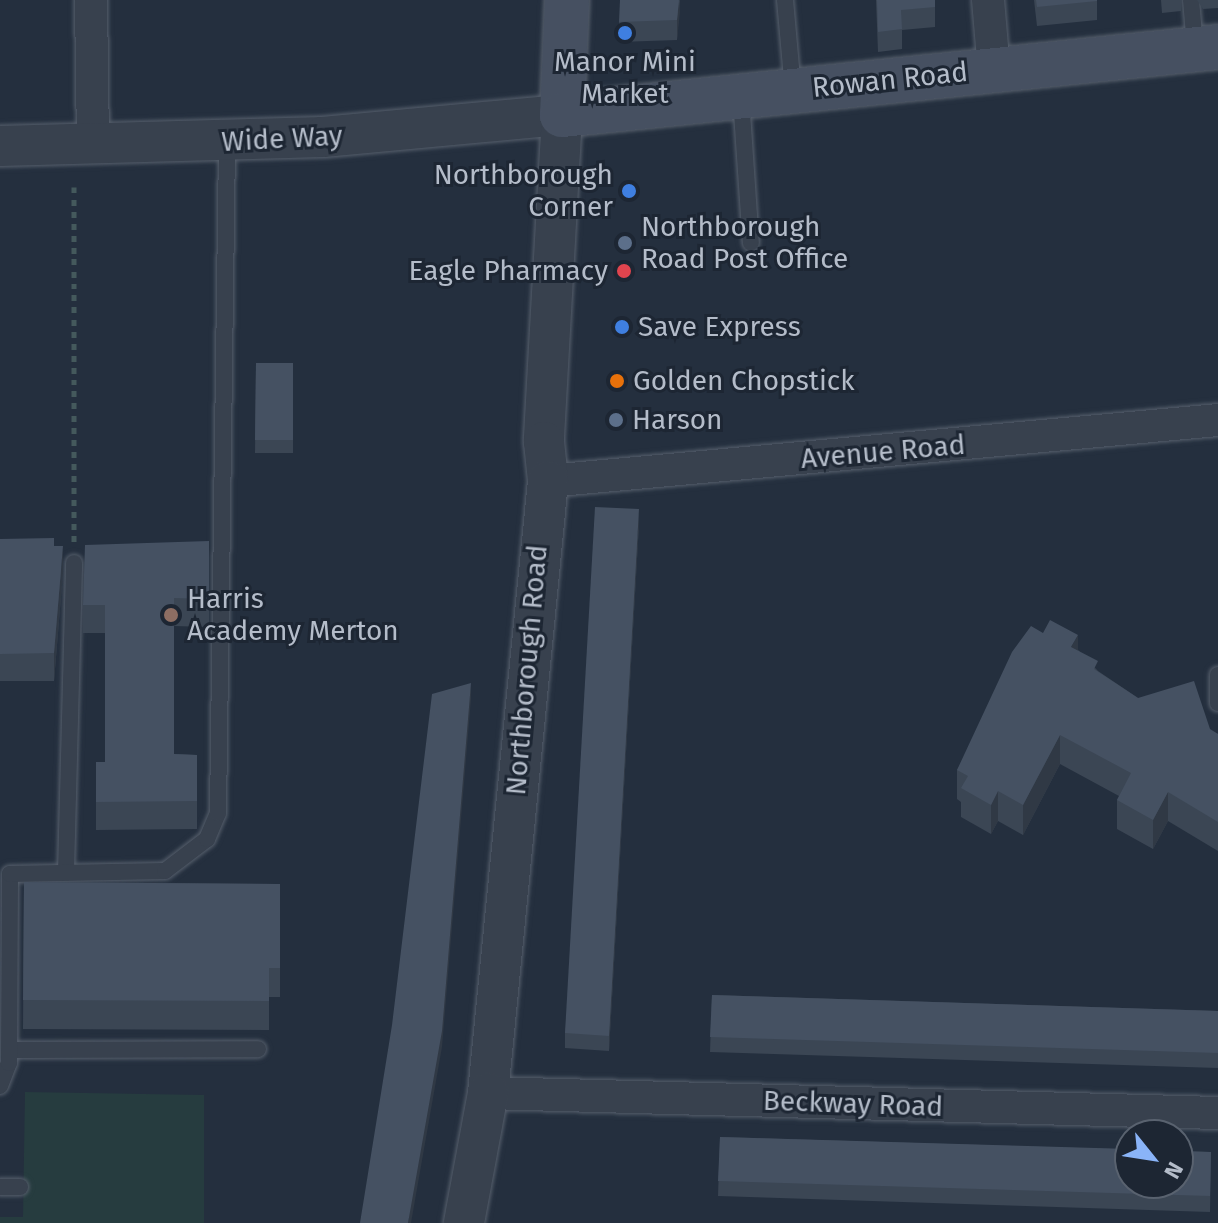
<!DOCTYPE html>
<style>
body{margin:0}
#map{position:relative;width:1218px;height:1223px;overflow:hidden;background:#242f3e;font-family:"Fira Sans",sans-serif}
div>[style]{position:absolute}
.green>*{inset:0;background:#263c3f}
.path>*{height:5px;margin-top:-2.5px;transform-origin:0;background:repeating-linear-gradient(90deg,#44595c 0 6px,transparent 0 12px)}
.roads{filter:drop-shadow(0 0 2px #565f6c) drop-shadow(0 0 2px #565f6c)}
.service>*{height:16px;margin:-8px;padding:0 8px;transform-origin:8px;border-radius:8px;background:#38414e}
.minor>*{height:32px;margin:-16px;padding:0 16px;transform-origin:16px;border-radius:16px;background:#38414e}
.tertiary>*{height:40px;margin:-20px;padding:0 20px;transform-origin:20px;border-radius:20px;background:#38414e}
.secondary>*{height:44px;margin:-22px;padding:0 22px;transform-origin:22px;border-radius:22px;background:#465061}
.wall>*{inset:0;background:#3b4654}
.shaded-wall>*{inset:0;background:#303945}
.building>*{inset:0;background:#455162}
.dots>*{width:22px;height:22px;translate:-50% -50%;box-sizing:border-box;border:4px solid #1d2633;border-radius:50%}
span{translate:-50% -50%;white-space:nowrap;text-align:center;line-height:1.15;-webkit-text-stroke:6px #1d2633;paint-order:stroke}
.poi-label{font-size:28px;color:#b4bcc9}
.right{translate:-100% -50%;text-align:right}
.left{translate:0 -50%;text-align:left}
.street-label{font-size:28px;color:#b4bcc9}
.north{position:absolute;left:1114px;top:1119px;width:80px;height:80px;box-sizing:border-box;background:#1d2633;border:2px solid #59626f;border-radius:50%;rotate:120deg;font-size:22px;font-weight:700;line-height:32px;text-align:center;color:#b4bcc9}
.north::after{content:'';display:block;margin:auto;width:28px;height:36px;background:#8ab4f8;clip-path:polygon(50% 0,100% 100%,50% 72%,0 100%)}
</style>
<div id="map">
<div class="green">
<div style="clip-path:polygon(25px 1092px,204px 1095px,204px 1223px,0 1223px,0 1217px,23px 1217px)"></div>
</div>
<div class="path">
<div style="left:74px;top:187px;width:355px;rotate:90deg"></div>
</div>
<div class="roads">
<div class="service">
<div style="left:785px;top:0;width:89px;rotate:84.9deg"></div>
<div style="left:1191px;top:0;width:46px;rotate:85deg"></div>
<div style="left:741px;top:98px;width:145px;rotate:86.1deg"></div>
<div style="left:1218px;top:675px;width:28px;rotate:90deg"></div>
<div style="left:66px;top:872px;width:309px;rotate:-88.5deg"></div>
<div style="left:10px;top:1050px;width:248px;rotate:-0.2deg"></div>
<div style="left:0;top:1086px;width:25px;rotate:-69deg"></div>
<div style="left:9px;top:1063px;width:189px;rotate:-89.7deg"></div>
<div style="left:10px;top:874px;width:155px;rotate:-1.1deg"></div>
<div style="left:165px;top:871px;width:53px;rotate:-37.3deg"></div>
<div style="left:207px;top:839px;width:28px;rotate:-67deg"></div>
<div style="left:218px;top:813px;width:671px;rotate:-89.23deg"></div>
<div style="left:0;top:1187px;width:20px"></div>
</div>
<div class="minor">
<div style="left:91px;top:0;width:145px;rotate:89.2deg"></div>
<div style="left:988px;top:0;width:70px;rotate:85.1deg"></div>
<div style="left:548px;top:481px;width:673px;rotate:-5.2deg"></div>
<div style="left:488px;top:1093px;width:730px;rotate:1.57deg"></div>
</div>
<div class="tertiary">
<div style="left:0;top:146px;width:323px;rotate:-1.6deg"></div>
<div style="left:323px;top:137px;width:240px;rotate:-5.3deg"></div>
<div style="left:562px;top:115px;width:327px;rotate:93.2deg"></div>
<div style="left:544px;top:442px;width:39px;rotate:84deg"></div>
<div style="left:548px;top:481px;width:615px;rotate:95.6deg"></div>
<div style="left:488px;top:1093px;width:132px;rotate:100.5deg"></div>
</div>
<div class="secondary">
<div style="left:567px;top:0;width:115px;rotate:92.5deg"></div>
<div style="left:562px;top:115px;width:660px;rotate:-5.92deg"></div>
</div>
</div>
<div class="wall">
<div style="clip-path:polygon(680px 0,677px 40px,619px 42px,619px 22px)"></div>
<div style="clip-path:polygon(876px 0,935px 0,935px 27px,902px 30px,902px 49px,878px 52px)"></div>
<div style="clip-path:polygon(1034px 0,1097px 0,1097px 20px,1037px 26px)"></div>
<div style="clip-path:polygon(1161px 0,1181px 0,1181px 11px,1162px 13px)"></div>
<div style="clip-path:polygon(1197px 0,1218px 0,1218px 8px,1203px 9px)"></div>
<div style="clip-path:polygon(256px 363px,293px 363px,293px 453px,255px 453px)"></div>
<div style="clip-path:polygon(639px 524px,609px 1051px,565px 1048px,565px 1033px)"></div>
<div style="clip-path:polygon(0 539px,54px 546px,63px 573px,54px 681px,0 681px)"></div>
<div style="clip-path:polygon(209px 541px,209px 627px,174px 626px,174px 754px,197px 755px,197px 829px,96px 830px,96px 762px,105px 762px,105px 633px,83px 633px,83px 605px)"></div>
<div style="clip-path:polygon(1043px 633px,1078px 650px,1098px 671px,1138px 698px,1218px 734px,1218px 851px,1168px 821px,1153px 849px,1117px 829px,1117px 800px,1119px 796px,1060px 764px,1023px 835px,998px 821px,991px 834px,961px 817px,961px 802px,957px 799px,957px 770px)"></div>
<div style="clip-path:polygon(24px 882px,280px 884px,280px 997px,269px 997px,269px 1030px,23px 1029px)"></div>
<div style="clip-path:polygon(712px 995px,1218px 1011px,1218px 1068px,710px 1052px)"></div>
<div style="clip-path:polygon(720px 1137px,1211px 1152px,1210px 1212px,718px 1196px)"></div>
</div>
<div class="shaded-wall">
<div style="clip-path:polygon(679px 0,680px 12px,677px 40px,677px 20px)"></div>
<div style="clip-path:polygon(639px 509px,639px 524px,609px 1051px,609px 1036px)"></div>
<div style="clip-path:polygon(63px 546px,63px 573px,54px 681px,54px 653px)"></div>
<div style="clip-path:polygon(1078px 635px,1078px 664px,1071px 647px)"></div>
<div style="clip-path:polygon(471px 683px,471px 699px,442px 1047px,411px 1223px,408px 1223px)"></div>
<div style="clip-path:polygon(1060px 735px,1060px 764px,1023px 835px,1023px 805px)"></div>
<div style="clip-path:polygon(998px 791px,998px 821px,991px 834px,991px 805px)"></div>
<div style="clip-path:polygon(1168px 792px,1168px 821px,1153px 849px,1153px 820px)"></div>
</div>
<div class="building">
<div style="clip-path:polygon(620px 0,679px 0,677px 20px,619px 22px)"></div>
<div style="clip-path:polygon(877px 0,935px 0,935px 7px,901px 10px,902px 29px,878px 32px)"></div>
<div style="clip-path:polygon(1036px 0,1097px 0,1097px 1px,1037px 7px)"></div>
<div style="clip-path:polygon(256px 363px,293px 363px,293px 440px,255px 440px)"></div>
<div style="clip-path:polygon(595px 507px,639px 509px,609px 1036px,565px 1033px)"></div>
<div style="clip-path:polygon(54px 538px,54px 546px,63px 546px,54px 653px,0 654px,0 539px)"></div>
<div style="clip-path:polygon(209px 541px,209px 599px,174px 598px,174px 754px,197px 755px,197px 801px,96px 802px,96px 762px,105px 762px,105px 605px,83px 605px,85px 545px)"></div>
<div style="clip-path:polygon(1050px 620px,1078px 635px,1071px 647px,1098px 661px,1094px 669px,1138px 698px,1194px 681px,1210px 729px,1218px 734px,1218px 822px,1168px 792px,1153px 820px,1117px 800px,1131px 773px,1060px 735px,1023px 805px,998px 791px,991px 805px,961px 788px,968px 776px,957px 770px,1012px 652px,1031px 626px,1043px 633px)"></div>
<div style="clip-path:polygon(471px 683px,442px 1031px,408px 1223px,360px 1223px,392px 1025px,432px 694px)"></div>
<div style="clip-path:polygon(24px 882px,280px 884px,280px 968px,269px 968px,269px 1001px,23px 1000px)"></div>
<div style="clip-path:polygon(712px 995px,1218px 1011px,1218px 1053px,710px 1037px)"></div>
<div style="clip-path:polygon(720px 1137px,1130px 1149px,1130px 1183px,1178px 1183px,1178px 1151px,1211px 1152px,1210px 1196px,718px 1181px)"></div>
</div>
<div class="dots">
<div style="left:625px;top:33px;background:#3f7fe0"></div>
<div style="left:629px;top:191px;background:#3f7fe0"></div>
<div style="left:625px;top:243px;background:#5c6f8a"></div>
<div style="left:624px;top:271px;background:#e0444e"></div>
<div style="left:622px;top:327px;background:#3f7fe0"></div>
<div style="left:617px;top:381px;background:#e8710a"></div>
<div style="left:616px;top:420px;background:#5c6f8a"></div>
<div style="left:171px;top:615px;background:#8d6e63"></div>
</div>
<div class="poi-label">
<span style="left:625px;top:78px">Manor Mini<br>Market</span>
<span class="right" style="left:613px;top:191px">Northborough<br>Corner</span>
<span class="left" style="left:641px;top:243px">Northborough<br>Road Post Office</span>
<span class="right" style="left:608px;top:271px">Eagle Pharmacy</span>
<span class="left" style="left:638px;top:327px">Save Express</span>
<span class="left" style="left:633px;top:381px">Golden Chopstick</span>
<span class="left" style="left:632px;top:420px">Harson</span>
<span class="left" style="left:187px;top:615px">Harris<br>Academy Merton</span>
</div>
<div class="street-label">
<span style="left:890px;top:80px;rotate:-6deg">Rowan Road</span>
<span style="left:282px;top:139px;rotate:-3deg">Wide Way</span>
<span style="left:883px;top:452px;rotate:-5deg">Avenue Road</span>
<span style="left:527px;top:670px;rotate:-85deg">Northborough Road</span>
<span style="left:853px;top:1104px;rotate:2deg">Beckway Road</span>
</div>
<div class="north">N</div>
</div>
